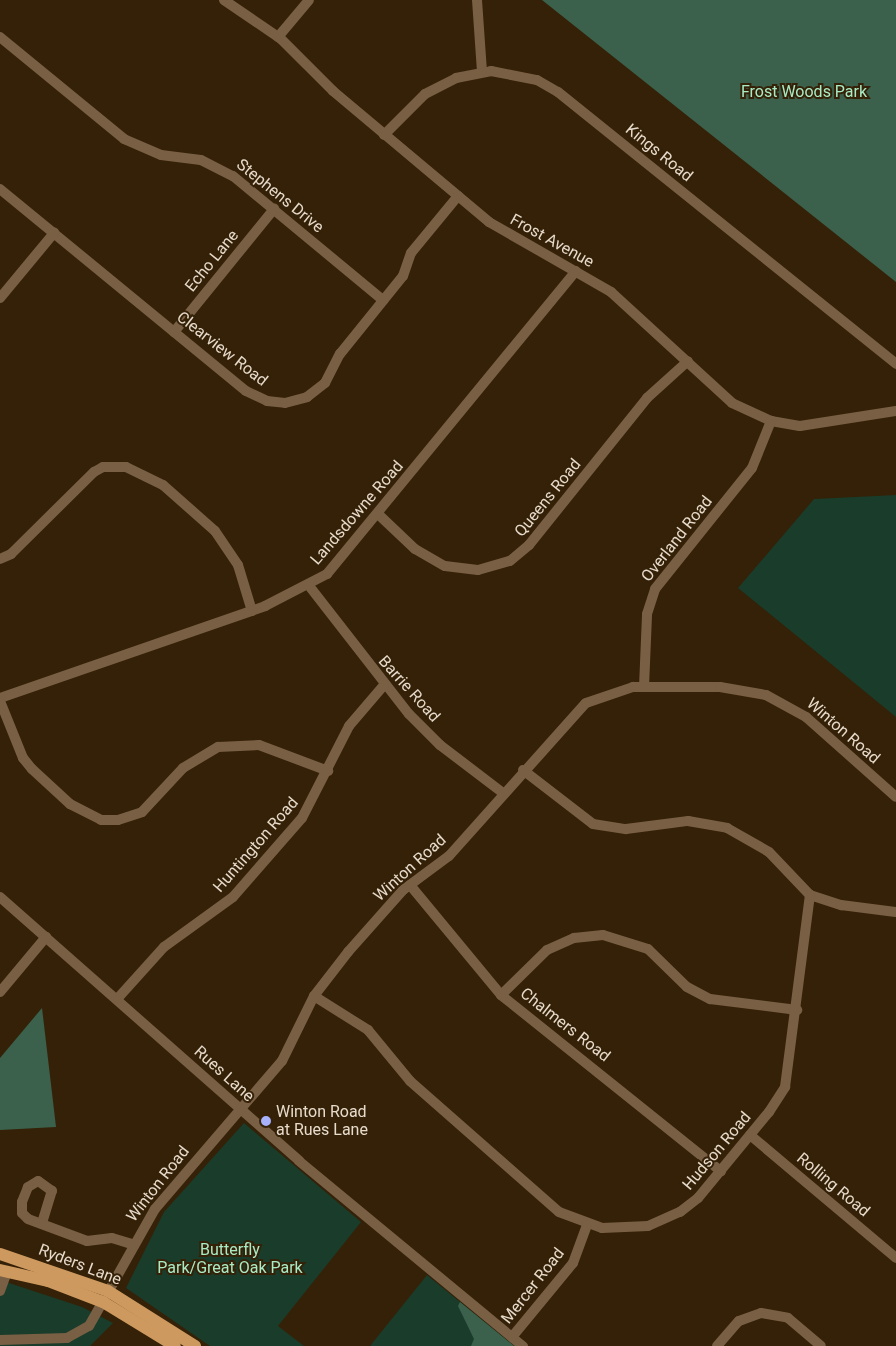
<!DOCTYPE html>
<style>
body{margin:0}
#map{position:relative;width:896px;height:1346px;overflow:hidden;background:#342107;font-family:Roboto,sans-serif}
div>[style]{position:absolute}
.green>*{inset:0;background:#1a3c2a}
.forest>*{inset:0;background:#3b614c}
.minor>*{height:10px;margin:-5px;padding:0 5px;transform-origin:5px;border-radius:5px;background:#795f44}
.major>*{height:12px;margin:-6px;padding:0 6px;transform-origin:6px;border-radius:6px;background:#ce995e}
.dots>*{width:14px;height:14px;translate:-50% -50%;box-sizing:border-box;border:2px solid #342107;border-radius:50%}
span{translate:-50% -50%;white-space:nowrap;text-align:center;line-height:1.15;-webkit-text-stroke:4px #342107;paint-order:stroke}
.park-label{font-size:16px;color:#a8ebc5}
.street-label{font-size:16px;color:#e7dbcc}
.poi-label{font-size:16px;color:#e7dbcc}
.left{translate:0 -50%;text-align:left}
</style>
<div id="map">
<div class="green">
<div style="clip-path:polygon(896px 495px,896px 717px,738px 588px,814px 499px)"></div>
<div style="clip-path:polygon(244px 1123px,361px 1222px,278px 1326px,304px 1346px,210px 1346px,126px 1288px,164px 1212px)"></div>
<div style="clip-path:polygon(427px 1275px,514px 1346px,370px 1346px)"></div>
<div style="clip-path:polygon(0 1280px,82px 1307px,113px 1323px,90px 1346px,0 1346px)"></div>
</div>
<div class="forest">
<div style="clip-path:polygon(542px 0,896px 0,896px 282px)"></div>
<div style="clip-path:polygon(42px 1008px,56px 1127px,0 1130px,0 1058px)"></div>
<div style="clip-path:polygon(460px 1302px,514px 1346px,471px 1346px,474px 1339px,458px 1306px)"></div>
</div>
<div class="minor">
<div style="left:224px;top:0;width:69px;rotate:34.4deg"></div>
<div style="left:281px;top:39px;width:74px;rotate:45deg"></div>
<div style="left:333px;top:91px;width:204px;rotate:40deg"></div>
<div style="left:489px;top:222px;width:141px;rotate:29.8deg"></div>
<div style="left:611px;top:292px;width:164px;rotate:42.5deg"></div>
<div style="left:732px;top:403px;width:43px;rotate:24.8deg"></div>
<div style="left:771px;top:421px;width:29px;rotate:10deg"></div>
<div style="left:800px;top:426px;width:97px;rotate:-8.9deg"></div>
<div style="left:477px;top:0;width:72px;rotate:86deg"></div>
<div style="left:0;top:37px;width:161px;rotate:39.4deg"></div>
<div style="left:124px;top:139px;width:40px;rotate:23.4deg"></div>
<div style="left:161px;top:155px;width:40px;rotate:7.1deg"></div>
<div style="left:201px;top:160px;width:36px;rotate:27deg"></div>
<div style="left:233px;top:176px;width:195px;rotate:39.6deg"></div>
<div style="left:278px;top:37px;width:48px;rotate:-50deg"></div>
<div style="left:384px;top:135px;width:58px;rotate:-45deg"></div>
<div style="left:425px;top:94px;width:35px;rotate:-27deg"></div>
<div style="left:456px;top:78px;width:36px;rotate:-11deg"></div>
<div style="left:491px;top:71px;width:47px;rotate:11.1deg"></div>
<div style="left:537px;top:80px;width:24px;rotate:30deg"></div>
<div style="left:558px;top:92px;width:434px;rotate:38.8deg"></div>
<div style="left:0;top:189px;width:318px;rotate:39.4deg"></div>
<div style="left:246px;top:391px;width:23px;rotate:25deg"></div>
<div style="left:267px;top:401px;width:18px;rotate:6deg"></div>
<div style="left:285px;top:403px;width:23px;rotate:-15deg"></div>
<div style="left:307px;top:397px;width:23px;rotate:-38deg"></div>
<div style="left:325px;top:383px;width:33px;rotate:-63deg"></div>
<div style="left:340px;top:354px;width:100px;rotate:-51.1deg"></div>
<div style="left:403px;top:276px;width:24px;rotate:-71deg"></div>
<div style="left:411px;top:253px;width:74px;rotate:-50.5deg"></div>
<div style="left:0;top:298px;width:85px;rotate:-50.3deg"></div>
<div style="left:174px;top:332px;width:159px;rotate:-50.9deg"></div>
<div style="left:378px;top:514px;width:51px;rotate:43.4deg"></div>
<div style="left:415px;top:549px;width:34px;rotate:30deg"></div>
<div style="left:445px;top:566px;width:33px;rotate:7deg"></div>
<div style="left:478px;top:570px;width:33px;rotate:-16deg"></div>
<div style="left:510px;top:561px;width:25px;rotate:-40deg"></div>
<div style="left:529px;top:545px;width:189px;rotate:-51.2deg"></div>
<div style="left:647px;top:398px;width:55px;rotate:-42.1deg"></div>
<div style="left:0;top:559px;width:12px;rotate:-24deg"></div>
<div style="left:11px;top:554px;width:117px;rotate:-44.7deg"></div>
<div style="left:94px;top:472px;width:10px;rotate:-29deg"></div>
<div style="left:103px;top:467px;width:23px"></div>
<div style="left:126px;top:467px;width:41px;rotate:25.9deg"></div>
<div style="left:163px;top:485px;width:69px;rotate:41.5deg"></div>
<div style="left:215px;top:531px;width:41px;rotate:55.9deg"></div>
<div style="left:238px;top:565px;width:48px;rotate:73.1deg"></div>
<div style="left:310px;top:587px;width:161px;rotate:52.1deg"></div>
<div style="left:409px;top:714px;width:44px;rotate:45deg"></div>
<div style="left:440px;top:745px;width:79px;rotate:37.3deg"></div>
<div style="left:644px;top:687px;width:73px;rotate:-87.6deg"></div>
<div style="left:647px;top:614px;width:26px;rotate:-72deg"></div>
<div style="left:655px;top:589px;width:155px;rotate:-51.3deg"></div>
<div style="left:752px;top:468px;width:51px;rotate:-68deg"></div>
<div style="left:0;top:698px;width:281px;rotate:-19.1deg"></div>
<div style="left:265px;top:606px;width:70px;rotate:-27.3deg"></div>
<div style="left:327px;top:574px;width:392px;rotate:-50.6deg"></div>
<div style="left:0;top:701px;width:61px;rotate:68deg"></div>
<div style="left:23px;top:758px;width:14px;rotate:51deg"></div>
<div style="left:32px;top:769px;width:52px;rotate:42.6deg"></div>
<div style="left:70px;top:804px;width:35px;rotate:27deg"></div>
<div style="left:101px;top:820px;width:17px"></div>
<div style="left:118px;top:820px;width:25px;rotate:-18deg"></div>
<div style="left:142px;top:812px;width:60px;rotate:-47deg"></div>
<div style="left:183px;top:768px;width:41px;rotate:-31deg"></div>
<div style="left:218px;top:747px;width:41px;rotate:-2.8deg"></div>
<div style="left:259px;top:745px;width:74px;rotate:20.6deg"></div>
<div style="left:523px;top:770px;width:88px;rotate:37.6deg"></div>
<div style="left:593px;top:824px;width:33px;rotate:9deg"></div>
<div style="left:626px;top:829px;width:63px;rotate:-7.4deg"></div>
<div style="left:688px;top:821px;width:40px;rotate:10deg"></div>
<div style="left:727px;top:828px;width:48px;rotate:29.7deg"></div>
<div style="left:769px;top:852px;width:59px;rotate:46.4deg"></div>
<div style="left:810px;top:895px;width:33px;rotate:18deg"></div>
<div style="left:841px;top:905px;width:55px;rotate:7.3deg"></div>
<div style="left:410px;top:885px;width:143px;rotate:50.4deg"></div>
<div style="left:501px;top:995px;width:282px;rotate:38.7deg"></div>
<div style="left:0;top:897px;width:399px;rotate:41.4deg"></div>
<div style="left:299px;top:1161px;width:291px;rotate:39.6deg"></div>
<div style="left:0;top:992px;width:72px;rotate:-50.1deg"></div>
<div style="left:501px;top:995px;width:64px;rotate:-44.4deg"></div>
<div style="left:547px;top:950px;width:30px;rotate:-24deg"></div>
<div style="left:574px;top:938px;width:29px;rotate:-6deg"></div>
<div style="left:603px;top:935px;width:47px;rotate:17.3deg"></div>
<div style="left:648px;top:949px;width:54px;rotate:44.3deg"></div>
<div style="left:687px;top:987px;width:26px;rotate:28deg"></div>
<div style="left:710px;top:999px;width:88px;rotate:7.2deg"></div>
<div style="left:314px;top:996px;width:64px;rotate:32.2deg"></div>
<div style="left:368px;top:1030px;width:66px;rotate:50.5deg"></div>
<div style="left:410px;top:1081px;width:198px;rotate:41.3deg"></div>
<div style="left:559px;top:1212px;width:46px;rotate:20.4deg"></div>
<div style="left:602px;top:1228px;width:46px;rotate:-2.5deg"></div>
<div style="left:648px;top:1226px;width:35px;rotate:-24deg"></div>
<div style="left:680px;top:1212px;width:23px;rotate:-38deg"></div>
<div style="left:698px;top:1198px;width:112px;rotate:-50.5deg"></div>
<div style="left:769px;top:1112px;width:30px;rotate:-57deg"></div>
<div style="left:785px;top:1087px;width:194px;rotate:-82.6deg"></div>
<div style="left:118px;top:998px;width:69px;rotate:-48deg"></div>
<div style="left:164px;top:947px;width:85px;rotate:-35.9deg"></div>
<div style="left:233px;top:897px;width:105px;rotate:-48.9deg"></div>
<div style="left:302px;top:818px;width:103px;rotate:-62.9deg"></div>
<div style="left:349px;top:726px;width:54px;rotate:-49.5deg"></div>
<div style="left:750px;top:1135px;width:191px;rotate:40.1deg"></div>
<div style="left:42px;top:1223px;width:34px;rotate:-73deg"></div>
<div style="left:52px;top:1191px;width:17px;rotate:-144deg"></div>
<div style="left:38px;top:1181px;width:12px;rotate:149deg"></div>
<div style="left:28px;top:1187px;width:16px;rotate:112deg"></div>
<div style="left:22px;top:1202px;width:11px;rotate:90deg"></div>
<div style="left:22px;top:1213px;width:8px;rotate:45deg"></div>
<div style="left:28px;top:1219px;width:63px;rotate:20.4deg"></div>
<div style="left:87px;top:1241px;width:25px;rotate:-7deg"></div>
<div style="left:112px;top:1238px;width:21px;rotate:17deg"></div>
<div style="left:0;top:1291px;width:20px;rotate:-70deg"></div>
<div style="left:512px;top:1337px;width:96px;rotate:-50.5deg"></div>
<div style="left:573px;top:1263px;width:40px;rotate:-69.8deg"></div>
<div style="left:0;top:1340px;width:67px;rotate:-1.7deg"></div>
<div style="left:67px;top:1338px;width:25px;rotate:-29deg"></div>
<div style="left:89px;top:1326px;width:134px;rotate:-60.6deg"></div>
<div style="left:155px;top:1209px;width:195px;rotate:-49.4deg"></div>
<div style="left:282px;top:1061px;width:72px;rotate:-63.8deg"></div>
<div style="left:314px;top:996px;width:56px;rotate:-52.3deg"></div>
<div style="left:348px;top:952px;width:83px;rotate:-48.4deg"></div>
<div style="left:403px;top:890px;width:57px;rotate:-36.5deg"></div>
<div style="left:449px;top:856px;width:205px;rotate:-48.2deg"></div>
<div style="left:586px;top:703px;width:50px;rotate:-18.8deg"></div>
<div style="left:633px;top:687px;width:87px"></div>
<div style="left:720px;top:687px;width:47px;rotate:9.9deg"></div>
<div style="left:766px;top:695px;width:46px;rotate:28.8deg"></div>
<div style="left:806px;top:717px;width:120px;rotate:41.6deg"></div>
<div style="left:717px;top:1346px;width:33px;rotate:-49deg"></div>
<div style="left:739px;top:1321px;width:23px;rotate:-20deg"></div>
<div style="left:761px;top:1313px;width:27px;rotate:10deg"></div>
<div style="left:788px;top:1318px;width:43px;rotate:40.3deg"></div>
</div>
<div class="major">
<div style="left:0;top:1254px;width:114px;rotate:18.9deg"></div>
<div style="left:108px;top:1291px;width:103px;rotate:32.3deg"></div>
<div style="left:0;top:1270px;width:49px;rotate:12.9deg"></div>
<div style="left:48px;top:1281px;width:59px;rotate:20.9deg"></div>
<div style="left:103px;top:1302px;width:84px;rotate:31.4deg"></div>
</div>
<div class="dots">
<div style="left:266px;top:1121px;background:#a7b1fc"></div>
</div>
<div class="park-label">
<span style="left:804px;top:92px">Frost Woods Park</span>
<span style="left:230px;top:1259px">Butterfly<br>Park/Great Oak Park</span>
</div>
<div class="street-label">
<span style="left:659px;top:153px;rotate:39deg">Kings Road</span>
<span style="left:280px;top:196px;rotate:39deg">Stephens Drive</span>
<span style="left:552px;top:241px;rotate:29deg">Frost Avenue</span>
<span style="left:212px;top:261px;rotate:-51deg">Echo Lane</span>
<span style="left:222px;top:349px;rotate:38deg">Clearview Road</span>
<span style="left:548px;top:498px;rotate:-51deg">Queens Road</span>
<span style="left:357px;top:513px;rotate:-49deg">Landsdowne Road</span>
<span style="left:677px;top:539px;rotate:-52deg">Overland Road</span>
<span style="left:409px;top:689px;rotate:48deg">Barrie Road</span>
<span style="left:843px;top:731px;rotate:41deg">Winton Road</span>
<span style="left:256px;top:845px;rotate:-49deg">Huntington Road</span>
<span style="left:410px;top:868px;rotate:-42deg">Winton Road</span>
<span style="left:565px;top:1025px;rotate:38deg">Chalmers Road</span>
<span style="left:224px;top:1074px;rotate:42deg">Rues Lane</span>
<span style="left:717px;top:1151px;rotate:-50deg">Hudson Road</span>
<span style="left:158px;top:1184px;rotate:-52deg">Winton Road</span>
<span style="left:833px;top:1185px;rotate:40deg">Rolling Road</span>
<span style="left:80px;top:1265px;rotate:21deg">Ryders Lane</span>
<span style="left:533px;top:1286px;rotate:-52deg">Mercer Road</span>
</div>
<div class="poi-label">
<span class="left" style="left:276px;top:1121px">Winton Road<br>at Rues Lane</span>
</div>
</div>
